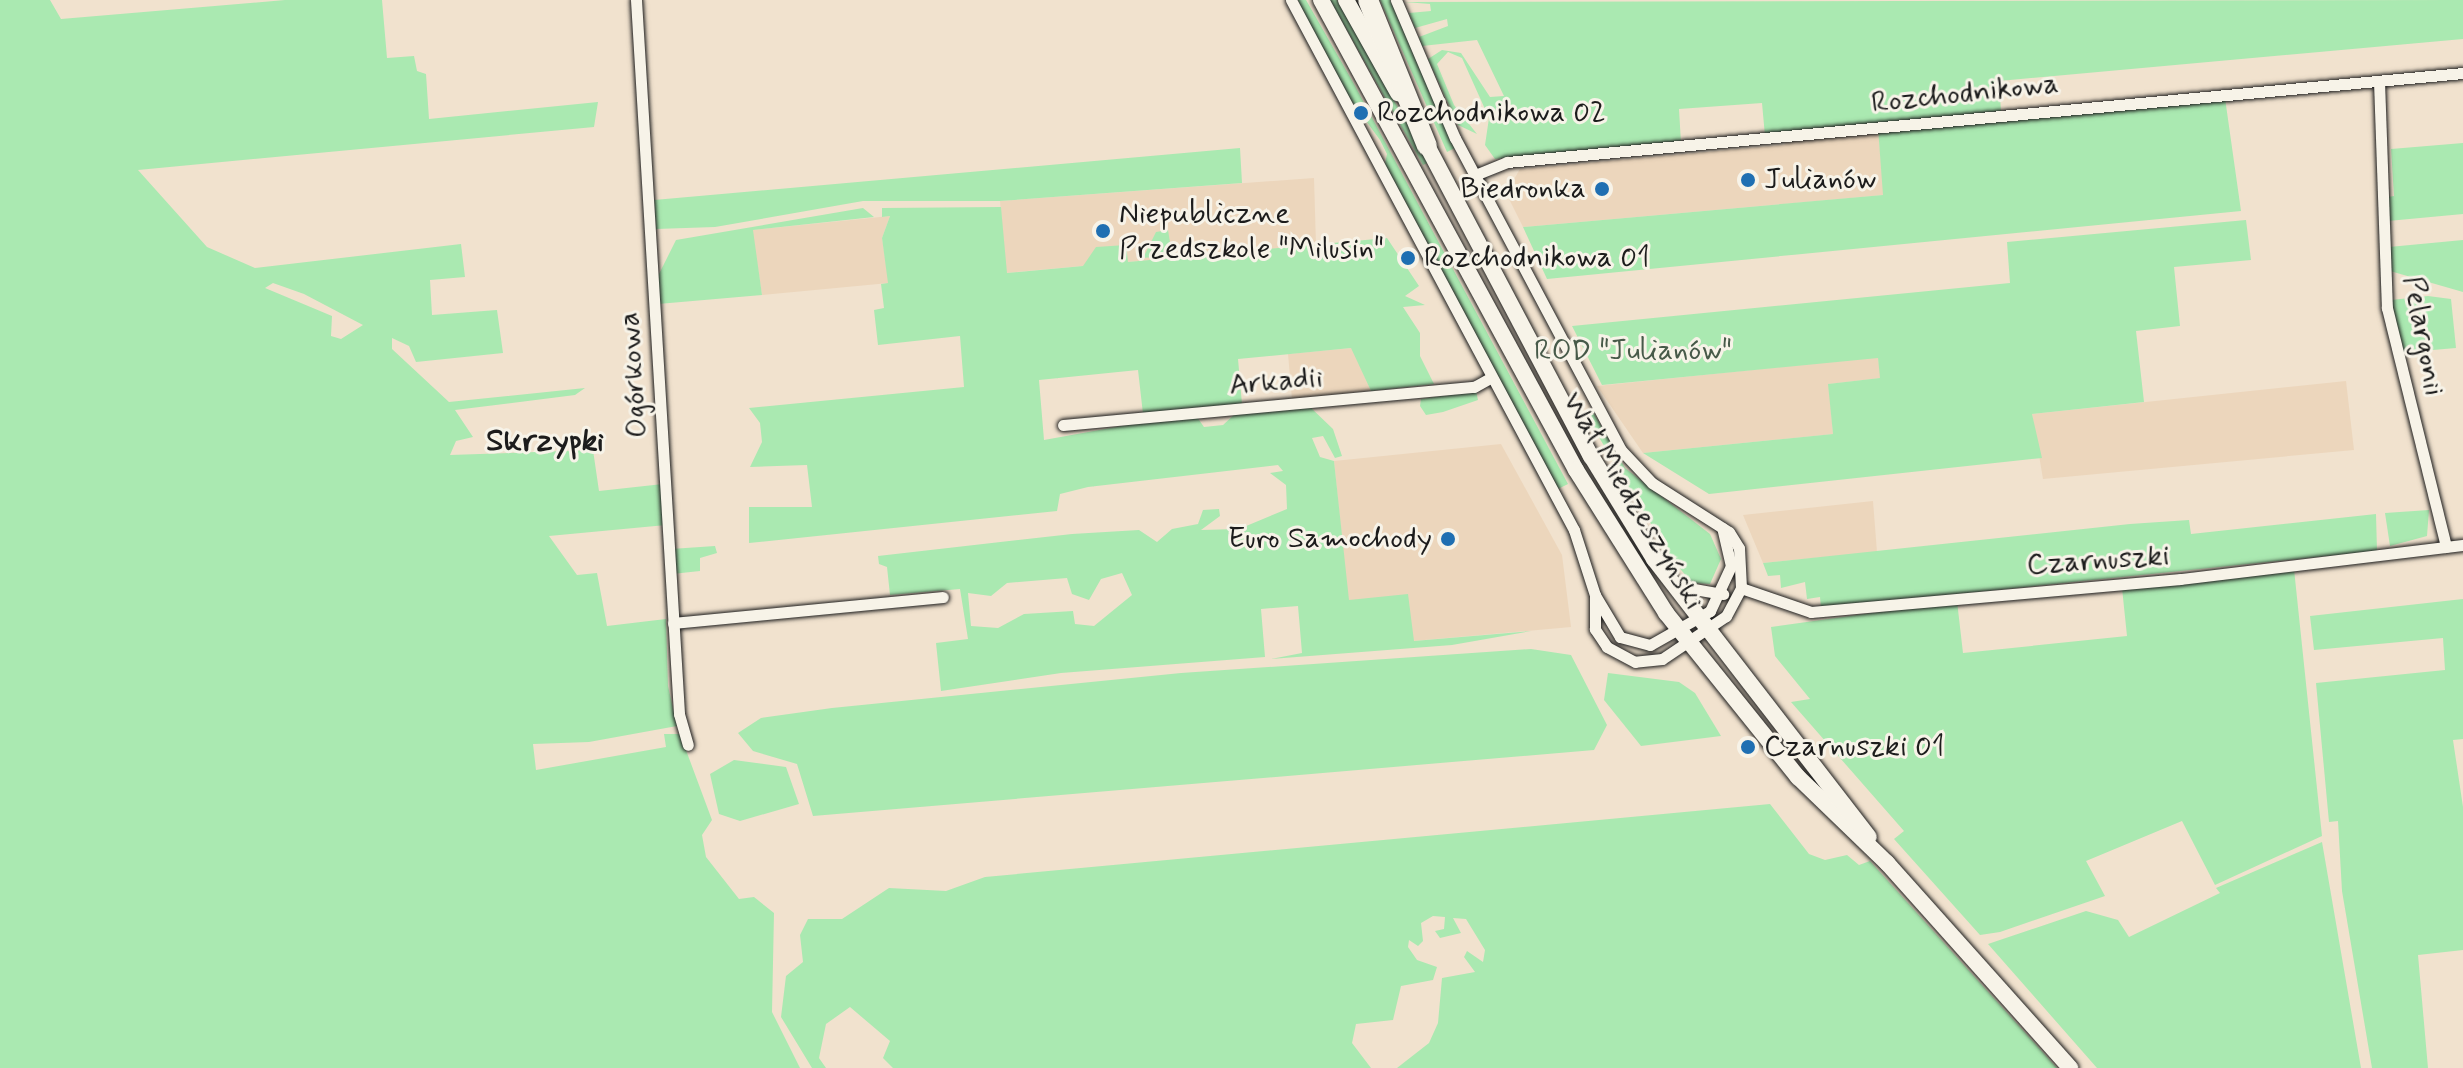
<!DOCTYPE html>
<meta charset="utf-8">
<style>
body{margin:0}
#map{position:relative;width:2463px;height:1068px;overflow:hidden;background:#f1e2ce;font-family:Mynerve,sans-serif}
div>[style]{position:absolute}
.built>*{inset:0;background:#ecd6bc}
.green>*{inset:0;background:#aae9b1}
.roads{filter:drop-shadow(0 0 2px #1c1c1c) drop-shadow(0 0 2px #1c1c1c)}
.street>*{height:11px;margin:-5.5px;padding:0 5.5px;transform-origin:5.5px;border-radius:5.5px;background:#f7f3e8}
.secondary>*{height:16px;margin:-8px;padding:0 8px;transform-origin:8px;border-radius:8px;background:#f7f3e8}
.highway>*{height:20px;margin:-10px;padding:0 10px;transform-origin:10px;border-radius:10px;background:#f7f3e8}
.dots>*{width:22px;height:22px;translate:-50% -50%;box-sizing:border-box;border:4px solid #f7f3e8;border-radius:50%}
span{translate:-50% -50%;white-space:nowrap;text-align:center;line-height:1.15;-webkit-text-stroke:6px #f7f3e8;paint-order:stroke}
.street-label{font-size:30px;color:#1c1c1c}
.poi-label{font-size:30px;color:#1c1c1c}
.left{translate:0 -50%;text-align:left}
.right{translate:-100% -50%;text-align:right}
.park-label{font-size:30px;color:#475a49}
.neighbourhood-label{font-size:32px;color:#1c1c1c;font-weight:700}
</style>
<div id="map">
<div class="built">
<div style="clip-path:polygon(1878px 128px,1884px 195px,1523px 227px,1506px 193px,1520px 169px,1784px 145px,1790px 137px)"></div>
<div style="clip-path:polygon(1314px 178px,1316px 245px,1006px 273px,1000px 201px)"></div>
<div style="clip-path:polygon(890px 216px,882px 238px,889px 283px,762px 295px,752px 230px)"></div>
<div style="clip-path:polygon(1352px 348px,1371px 391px,1292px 399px,1288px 354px)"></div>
<div style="clip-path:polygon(1878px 357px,1881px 378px,1829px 384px,1833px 434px,1643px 453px,1597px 386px)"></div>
<div style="clip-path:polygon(2346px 381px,2354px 450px,2043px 479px,2032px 414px)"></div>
<div style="clip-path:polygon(1501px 444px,1562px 555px,1571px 627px,1413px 641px,1348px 601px,1334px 461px)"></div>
<div style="clip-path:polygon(1873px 501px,1877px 552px,1763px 563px,1743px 515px)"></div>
</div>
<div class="green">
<div style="clip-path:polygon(evenodd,0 0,50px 0,61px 19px,285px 0,382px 0,387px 58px,414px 56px,417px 71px,426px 74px,429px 119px,598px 102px,594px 127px,138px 170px,207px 247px,255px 268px,461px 244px,465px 277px,430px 280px,432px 315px,497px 310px,503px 353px,416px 362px,409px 346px,392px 338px,392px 349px,449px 402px,585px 388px,575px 395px,455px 410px,473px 437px,456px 441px,450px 455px,593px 450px,599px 491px,663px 484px,666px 525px,549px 536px,577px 575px,597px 573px,607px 626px,666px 619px,668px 686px,677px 726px,589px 742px,533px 744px,536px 770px,666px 747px,664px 734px,680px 734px,712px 820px,702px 835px,706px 857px,739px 899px,754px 897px,774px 913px,772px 1012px,800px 1068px,0 1068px,0 0,273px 283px,304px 294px,363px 325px,341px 339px,331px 336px,332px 316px,265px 288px,273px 283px)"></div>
<div style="clip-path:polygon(1298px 0,1306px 0,1354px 84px,1568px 484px,1558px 489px,1384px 168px,1387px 154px,1380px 140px,1334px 77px)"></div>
<div style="clip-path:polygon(1330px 0,1337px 0,1429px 162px,1423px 165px)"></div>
<div style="clip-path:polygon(1380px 0,1390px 0,1455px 148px,1447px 152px)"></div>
<div style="clip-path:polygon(2463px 0,2463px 39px,1999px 81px,2001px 111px,1765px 136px,1762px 103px,1679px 109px,1681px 143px,1495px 159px,1485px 145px,1489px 118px,1462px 58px,1448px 52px,1437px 64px,1454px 105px,1477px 134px,1458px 125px,1465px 140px,1428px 59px,1442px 50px,1461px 53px,1490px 97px,1504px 96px,1477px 40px,1422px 46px,1419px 37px,1448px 26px,1447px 19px,1415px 28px,1409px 13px,1431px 11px,1430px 4px,1405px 2px)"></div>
<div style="clip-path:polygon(2225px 98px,2241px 211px,1547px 279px,1523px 227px,1883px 195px,1878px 128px)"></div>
<div style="clip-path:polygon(2463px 143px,2463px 214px,2388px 221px,2388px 197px,2394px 196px,2391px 149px)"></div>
<div style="clip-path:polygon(1240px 148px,1242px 183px,1000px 201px,863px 201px,715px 227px,656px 229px,654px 200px)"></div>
<div style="clip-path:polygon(evenodd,1001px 207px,1007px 273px,1083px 266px,1096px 247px,1126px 245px,1128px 262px,1387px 238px,1419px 286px,1405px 296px,1425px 305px,1403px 307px,1420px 333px,1420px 356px,1434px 384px,1371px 391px,1351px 348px,1238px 359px,1242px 404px,1143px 414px,1138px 370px,1039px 380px,1044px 440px,1160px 419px,1197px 417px,1204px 427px,1223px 425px,1236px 413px,1309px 406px,1333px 429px,1342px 456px,1335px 458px,1323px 436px,1312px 438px,1320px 457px,1334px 461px,1349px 600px,1408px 594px,1414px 641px,1531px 631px,1452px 645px,1271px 659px,1302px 653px,1298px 606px,1261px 609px,1265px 657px,1061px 673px,941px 691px,936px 643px,968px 639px,960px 589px,890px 595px,887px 567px,879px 564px,878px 556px,1072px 534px,1139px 530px,1157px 542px,1172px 529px,1198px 524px,1203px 510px,1219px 509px,1220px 516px,1201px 530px,1239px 529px,1287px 509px,1286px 485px,1270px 473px,1283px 471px,1278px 465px,1088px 487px,1060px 494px,1057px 511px,749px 543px,749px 507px,812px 507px,807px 465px,750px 467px,762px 442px,760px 423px,749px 408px,964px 387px,960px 336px,878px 345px,874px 310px,884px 308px,881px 284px,888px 283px,882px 238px,890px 216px,882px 217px,882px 208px,1001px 207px,1122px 573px,1132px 595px,1094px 626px,1075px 624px,1073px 611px,1024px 614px,998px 628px,971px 626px,968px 593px,991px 596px,1007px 583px,1067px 578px,1072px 594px,1089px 600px,1101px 579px,1122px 573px)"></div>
<div style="clip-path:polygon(863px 208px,874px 217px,753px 230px,762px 295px,658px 304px,657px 278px,676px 240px)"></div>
<div style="clip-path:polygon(2246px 220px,2251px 260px,2174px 267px,2180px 326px,2136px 331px,2144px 402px,2032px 414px,2042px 458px,1709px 494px,1643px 453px,1833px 434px,1828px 384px,1880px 378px,1878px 358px,1602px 385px,1572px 326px,2010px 283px,2007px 242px)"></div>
<div style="clip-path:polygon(1168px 230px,1172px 255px,1143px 258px,1156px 232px)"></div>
<div style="clip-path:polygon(2463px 240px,2463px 292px,2390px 271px,2389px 247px)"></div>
<div style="clip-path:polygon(2428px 296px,2451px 299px,2456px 348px,2398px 353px,2391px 300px)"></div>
<div style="clip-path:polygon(1476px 391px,1478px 400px,1443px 412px,1426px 415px,1420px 406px,1421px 399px)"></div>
<div style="clip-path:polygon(1592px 410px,1625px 468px,1710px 534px,1721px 559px,1710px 584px,1692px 583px,1672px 559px,1585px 414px)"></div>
<div style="clip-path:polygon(2429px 510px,2427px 536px,2390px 546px,2385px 513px)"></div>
<div style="clip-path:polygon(2376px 514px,2377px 551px,1821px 608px,1820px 597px,1807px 599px,1805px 582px,1781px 588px,1780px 575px,1768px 576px,1763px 563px,2130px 524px,2189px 520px,2191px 534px)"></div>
<div style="clip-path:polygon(715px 546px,717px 553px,700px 558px,700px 571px,672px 574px,671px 549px)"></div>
<div style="clip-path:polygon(2294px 569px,2322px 836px,2215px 885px,2182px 821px,2086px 861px,2105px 896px,2000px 932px,1980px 935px,1894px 839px,1904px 831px,1791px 702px,1810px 699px,1775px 656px,1771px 627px,1957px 601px,1963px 653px,2127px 636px,2122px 588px)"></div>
<div style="clip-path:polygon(2463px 599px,2463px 739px,2453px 740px,2463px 807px,2463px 950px,2418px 955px,2428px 1068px,2372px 1068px,2342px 891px,2338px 821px,2329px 822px,2316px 683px,2445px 670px,2443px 638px,2314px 650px,2310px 616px)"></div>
<div style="clip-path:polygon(1531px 649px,1571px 655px,1607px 725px,1594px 750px,813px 816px,797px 764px,753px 751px,738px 733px,761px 718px,832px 708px,1181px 673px)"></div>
<div style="clip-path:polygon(1608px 673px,1679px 682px,1695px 693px,1721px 736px,1641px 746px,1604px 700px)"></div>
<div style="clip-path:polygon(734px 760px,786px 767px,799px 804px,740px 821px,719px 814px,710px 774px)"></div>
<div style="clip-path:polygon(1770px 804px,1809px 854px,1825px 860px,1847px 855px,1859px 865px,1870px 861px,2057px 1068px,1397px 1068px,1429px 1043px,1438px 1023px,1442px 978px,1475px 972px,1464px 957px,1467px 951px,1483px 962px,1485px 950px,1466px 919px,1453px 918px,1461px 933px,1440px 938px,1435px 931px,1444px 929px,1445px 917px,1433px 916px,1421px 923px,1423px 941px,1418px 946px,1409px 940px,1408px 947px,1417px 960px,1437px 967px,1433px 980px,1401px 986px,1393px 1020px,1356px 1024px,1352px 1043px,1371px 1068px,893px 1068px,883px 1058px,890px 1041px,850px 1007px,826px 1024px,819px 1058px,826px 1068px,812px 1068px,781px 1017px,786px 976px,803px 962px,800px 935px,808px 919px,842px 919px,889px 888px,946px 891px,985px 877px)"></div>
<div style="clip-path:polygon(2322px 842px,2361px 1068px,2097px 1068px,1988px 944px,2086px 911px,2118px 920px,2129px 937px,2220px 893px,2216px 888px)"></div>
</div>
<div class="roads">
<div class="street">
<div style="left:636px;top:0;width:715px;rotate:86.55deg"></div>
<div style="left:679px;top:714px;width:32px;rotate:74deg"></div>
<div style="left:1291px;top:0;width:601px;rotate:61.9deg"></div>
<div style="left:1574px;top:530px;width:68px;rotate:72.1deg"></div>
<div style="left:1595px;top:595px;width:49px;rotate:59.2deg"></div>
<div style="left:1620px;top:637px;width:31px;rotate:15deg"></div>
<div style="left:1650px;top:645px;width:69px;rotate:-29.5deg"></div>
<div style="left:1710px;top:611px;width:50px;rotate:-65deg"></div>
<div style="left:1731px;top:566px;width:39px;rotate:-103deg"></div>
<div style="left:1396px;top:0;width:150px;rotate:66.9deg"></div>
<div style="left:1455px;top:138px;width:353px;rotate:62deg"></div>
<div style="left:1621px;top:450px;width:45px;rotate:46.8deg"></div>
<div style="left:1652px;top:483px;width:91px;rotate:32.5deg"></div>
<div style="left:1729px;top:532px;width:19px;rotate:58deg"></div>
<div style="left:1739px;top:548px;width:40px;rotate:87.1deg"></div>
<div style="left:1741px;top:588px;width:32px;rotate:118deg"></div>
<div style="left:1726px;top:616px;width:77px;rotate:146.1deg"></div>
<div style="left:1662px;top:659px;width:27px;rotate:174deg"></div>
<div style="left:1635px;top:662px;width:32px;rotate:-152deg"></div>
<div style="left:1607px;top:647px;width:22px;rotate:-124deg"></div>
<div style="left:1595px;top:629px;width:34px;rotate:-90deg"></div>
<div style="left:2379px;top:81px;width:227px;rotate:88deg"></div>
<div style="left:2387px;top:308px;width:246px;rotate:76.1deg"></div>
<div style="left:1475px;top:175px;width:35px;rotate:-22deg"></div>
<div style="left:1507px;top:162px;width:960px;rotate:-5.32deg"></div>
<div style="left:1063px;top:425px;width:413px;rotate:-5.3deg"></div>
<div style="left:1474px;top:387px;width:18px;rotate:-29deg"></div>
<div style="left:1677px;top:586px;width:47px;rotate:9.9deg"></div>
<div style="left:1741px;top:588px;width:74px;rotate:18.9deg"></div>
<div style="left:1811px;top:612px;width:371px;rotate:-5.1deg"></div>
<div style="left:2181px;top:579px;width:284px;rotate:-6.9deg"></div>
<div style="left:673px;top:623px;width:271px;rotate:-5.5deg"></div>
</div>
<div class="secondary">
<div style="left:1321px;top:0;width:535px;rotate:61.52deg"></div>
<div style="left:1576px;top:470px;width:169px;rotate:57.8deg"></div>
<div style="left:1666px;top:613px;width:211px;rotate:51.2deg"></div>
<div style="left:1798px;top:777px;width:124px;rotate:44deg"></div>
<div style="left:1887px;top:863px;width:275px;rotate:48.2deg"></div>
<div style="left:1346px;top:0;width:107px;rotate:60.8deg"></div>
<div style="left:1423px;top:138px;width:360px;rotate:62.2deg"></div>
<div style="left:1591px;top:456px;width:121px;rotate:58.5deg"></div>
<div style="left:1654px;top:559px;width:351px;rotate:52.3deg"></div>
</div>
<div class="highway">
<div style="left:1368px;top:0;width:157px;rotate:68deg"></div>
</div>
</div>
<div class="dots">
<div style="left:1361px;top:113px;background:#1f6fb2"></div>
<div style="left:1748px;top:180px;background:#1f6fb2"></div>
<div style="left:1602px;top:189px;background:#1f6fb2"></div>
<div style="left:1103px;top:231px;background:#1f6fb2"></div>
<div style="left:1408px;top:258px;background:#1f6fb2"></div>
<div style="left:1448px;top:539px;background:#1f6fb2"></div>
<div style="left:1748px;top:747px;background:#1f6fb2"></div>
</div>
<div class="street-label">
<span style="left:1965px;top:94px;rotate:-6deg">Rozchodnikowa</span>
<span style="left:2423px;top:336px;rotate:80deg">Pelargonii</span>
<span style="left:634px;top:375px;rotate:-94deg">Ogórkowa</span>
<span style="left:1276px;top:382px;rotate:-5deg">Arkadii</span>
<span style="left:1633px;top:501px;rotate:59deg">Wał Miedzeszyński</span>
<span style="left:2098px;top:561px;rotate:-4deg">Czarnuszki</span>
</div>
<div class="poi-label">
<span class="left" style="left:1377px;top:113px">Rozchodnikowa 02</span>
<span class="left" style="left:1764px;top:180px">Julianów</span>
<span class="right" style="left:1586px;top:189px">Biedronka</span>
<span class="left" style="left:1119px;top:231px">Niepubliczne<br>Przedszkole "Milusin"</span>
<span class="left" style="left:1424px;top:258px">Rozchodnikowa 01</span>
<span class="right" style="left:1432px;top:539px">Euro Samochody</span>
<span class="left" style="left:1764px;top:747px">Czarnuszki 01</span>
</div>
<div class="park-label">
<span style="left:1633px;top:351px">ROD "Julianów"</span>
</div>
<div class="neighbourhood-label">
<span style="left:545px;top:441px">Skrzypki</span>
</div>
</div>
